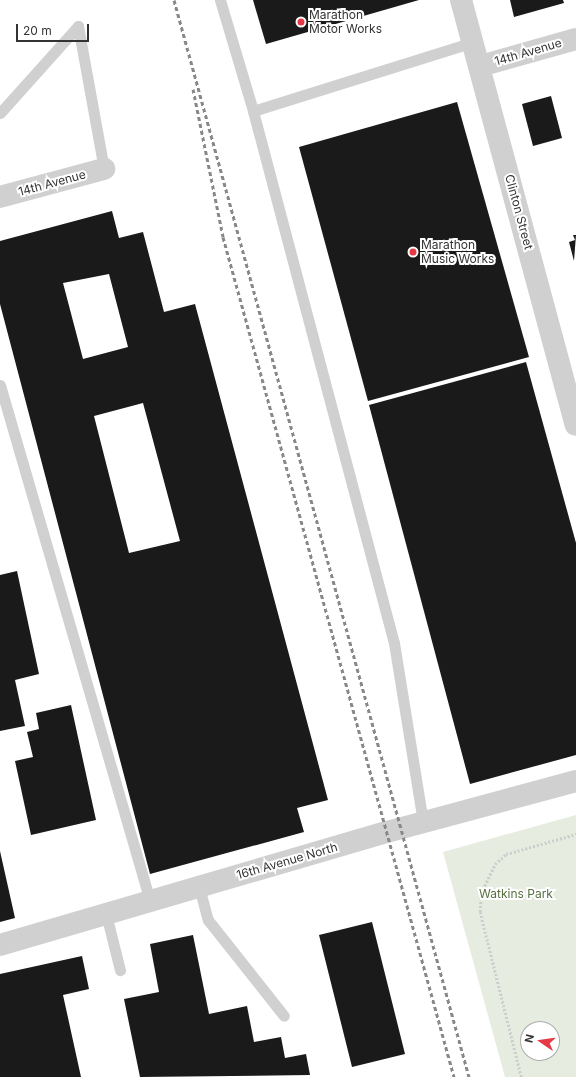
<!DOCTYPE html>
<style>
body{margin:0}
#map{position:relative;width:576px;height:1077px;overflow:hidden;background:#fff;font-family:Inter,sans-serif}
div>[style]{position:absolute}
.green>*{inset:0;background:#e6ecdf}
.building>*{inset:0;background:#1a1a1a}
.path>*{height:2.5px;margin-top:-1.25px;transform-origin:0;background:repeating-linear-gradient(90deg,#cdcdcd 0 2px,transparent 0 4px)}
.service>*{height:11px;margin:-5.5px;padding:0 5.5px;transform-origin:5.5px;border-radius:5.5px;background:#d0d0d0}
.minor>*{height:22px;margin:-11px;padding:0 11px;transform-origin:11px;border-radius:11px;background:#d0d0d0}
.rail>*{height:3px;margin-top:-1.5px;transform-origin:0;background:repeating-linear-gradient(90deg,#888 0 4px,transparent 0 7px)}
.dots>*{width:11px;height:11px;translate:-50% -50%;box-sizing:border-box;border:2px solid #fff;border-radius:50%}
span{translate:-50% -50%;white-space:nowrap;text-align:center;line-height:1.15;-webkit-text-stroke:4px #fff;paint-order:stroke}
.poi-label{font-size:12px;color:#333}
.left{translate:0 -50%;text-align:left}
.street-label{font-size:12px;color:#333}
.park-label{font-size:12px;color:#56703f}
.north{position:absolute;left:520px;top:1021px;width:40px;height:40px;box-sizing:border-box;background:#fff;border:1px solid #adadad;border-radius:50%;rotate:283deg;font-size:11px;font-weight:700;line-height:16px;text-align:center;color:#333}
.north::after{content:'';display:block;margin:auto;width:14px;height:18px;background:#e63946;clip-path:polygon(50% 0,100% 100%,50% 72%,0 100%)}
.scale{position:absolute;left:16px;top:24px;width:73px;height:18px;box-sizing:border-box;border:2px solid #333;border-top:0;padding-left:5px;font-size:12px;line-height:14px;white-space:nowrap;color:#333;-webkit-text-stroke:3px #fff;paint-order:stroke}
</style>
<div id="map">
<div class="green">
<div style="clip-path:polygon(evenodd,576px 815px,576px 1077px,505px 1077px,443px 852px,576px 815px,528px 1029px,552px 1029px,552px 1053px,528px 1053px,528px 1029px)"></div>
</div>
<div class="building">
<div style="clip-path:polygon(253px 0,419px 0,266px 44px)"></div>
<div style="clip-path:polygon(510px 0,563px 0,564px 3px,514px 17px)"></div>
<div style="clip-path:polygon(551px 96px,562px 138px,533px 146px,522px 104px)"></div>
<div style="clip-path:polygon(457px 102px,529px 357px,368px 401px,299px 147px)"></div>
<div style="clip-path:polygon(evenodd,112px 211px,119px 238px,143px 232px,164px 312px,195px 304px,328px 800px,297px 808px,304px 832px,150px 874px,0 304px,0 241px,112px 211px,109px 274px,128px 347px,83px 359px,63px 283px,109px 274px,112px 211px,143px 403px,180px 541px,129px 553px,94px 416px,143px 403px)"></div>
<div style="clip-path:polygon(573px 235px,576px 235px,574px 261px,569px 242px,575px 240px)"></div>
<div style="clip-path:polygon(526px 362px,576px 543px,576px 755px,470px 784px,369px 405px)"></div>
<div style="clip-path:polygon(17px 571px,39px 674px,15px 680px,25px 726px,0 731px,0 575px)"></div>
<div style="clip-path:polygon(71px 705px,96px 820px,31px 835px,15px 761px,33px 757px,27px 732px,39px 729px,36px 713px)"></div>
<div style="clip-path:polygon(0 851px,15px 918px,0 922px)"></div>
<div style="clip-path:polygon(372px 922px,405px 1054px,352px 1067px,319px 935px)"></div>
<div style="clip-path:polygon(193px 935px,209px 1014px,247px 1006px,254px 1042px,281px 1037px,285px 1058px,306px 1054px,310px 1075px,140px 1077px,124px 999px,159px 992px,150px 944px)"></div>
<div style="clip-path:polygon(82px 956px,89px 989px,63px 995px,81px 1077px,0 1077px,0 974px)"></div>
</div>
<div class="path">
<div style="left:521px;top:1077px;width:170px;rotate:-104deg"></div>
<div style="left:480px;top:912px;width:19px;rotate:-87deg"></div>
<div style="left:481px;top:893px;width:32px;rotate:-64deg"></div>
<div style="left:495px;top:864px;width:15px;rotate:-42deg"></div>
<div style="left:506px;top:854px;width:73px;rotate:-15.9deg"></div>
</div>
<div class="service">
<div style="left:220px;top:0;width:116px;rotate:73.4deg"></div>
<div style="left:253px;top:111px;width:550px;rotate:75.16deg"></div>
<div style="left:394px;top:643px;width:181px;rotate:80.8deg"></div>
<div style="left:253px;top:111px;width:231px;rotate:-17.4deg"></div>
<div style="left:0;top:113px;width:117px;rotate:-48.1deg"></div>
<div style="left:78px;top:26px;width:145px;rotate:79.7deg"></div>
<div style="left:0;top:385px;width:537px;rotate:73.79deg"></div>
<div style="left:199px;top:887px;width:34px;rotate:75deg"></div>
<div style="left:208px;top:920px;width:122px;rotate:51.6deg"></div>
<div style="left:106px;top:914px;width:58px;rotate:76deg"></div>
</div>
<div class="minor">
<div style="left:461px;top:0;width:440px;rotate:74.9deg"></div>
<div style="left:480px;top:66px;width:100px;rotate:-15.7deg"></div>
<div style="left:0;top:197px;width:108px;rotate:-15.1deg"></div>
<div style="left:0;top:945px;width:403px;rotate:-16.3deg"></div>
<div style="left:387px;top:832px;width:196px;rotate:-15.1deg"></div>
</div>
<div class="rail">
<div style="left:174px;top:0;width:1117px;rotate:74.68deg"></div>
<div style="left:193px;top:89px;width:151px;rotate:78.5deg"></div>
<div style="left:223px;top:237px;width:871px;rotate:74.62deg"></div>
</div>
<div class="dots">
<div style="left:301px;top:22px;background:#e63946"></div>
<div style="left:413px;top:252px;background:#e63946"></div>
</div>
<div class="poi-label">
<span class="left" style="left:309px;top:22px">Marathon<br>Motor Works</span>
<span class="left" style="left:421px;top:252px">Marathon<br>Music Works</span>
</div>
<div class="street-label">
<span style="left:528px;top:52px;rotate:-16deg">14th Avenue</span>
<span style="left:52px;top:183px;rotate:-15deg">14th Avenue</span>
<span style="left:519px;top:212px;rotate:75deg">Clinton Street</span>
<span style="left:287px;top:861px;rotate:-16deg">16th Avenue North</span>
</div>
<div class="park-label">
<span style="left:516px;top:894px">Watkins Park</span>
</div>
<div class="north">N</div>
<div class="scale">20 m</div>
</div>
